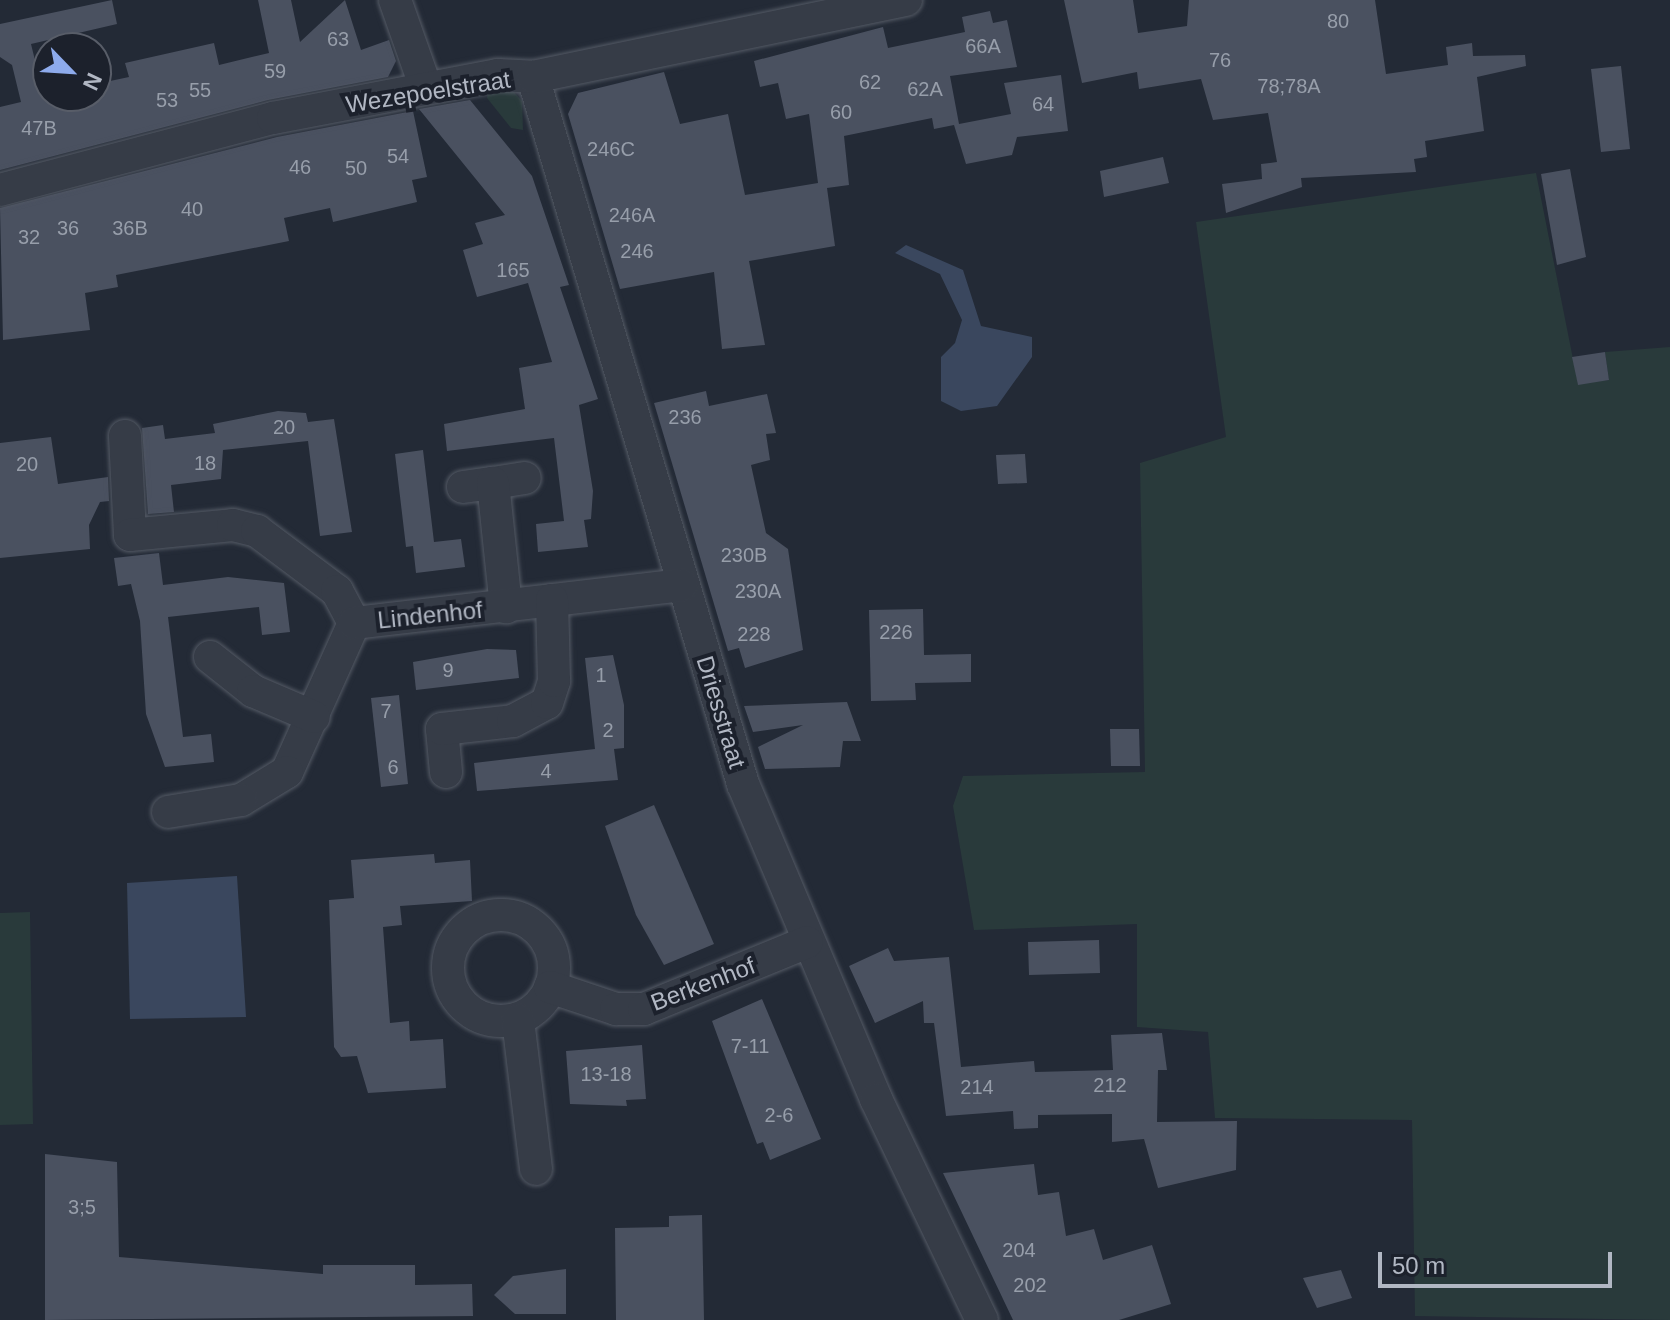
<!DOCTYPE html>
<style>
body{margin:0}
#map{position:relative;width:1670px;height:1320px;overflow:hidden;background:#232a36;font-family:Helvetica,sans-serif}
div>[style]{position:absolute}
.green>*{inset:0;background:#293a3b}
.water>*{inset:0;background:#3a475e}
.building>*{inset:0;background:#4a5160}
.roads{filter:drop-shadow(0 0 2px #545a65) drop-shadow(0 0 2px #545a65)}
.minor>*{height:32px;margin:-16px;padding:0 16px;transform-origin:16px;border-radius:16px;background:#363c47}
.minor>.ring{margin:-16px;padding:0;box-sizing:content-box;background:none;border:32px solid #363c47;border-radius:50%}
span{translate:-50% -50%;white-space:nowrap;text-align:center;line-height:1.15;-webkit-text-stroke:8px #1c212c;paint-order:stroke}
.number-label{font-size:20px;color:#979eaa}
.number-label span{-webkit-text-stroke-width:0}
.street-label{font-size:24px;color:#b1b7c3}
.north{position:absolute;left:32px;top:32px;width:80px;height:80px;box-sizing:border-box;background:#1c212c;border:2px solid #585d68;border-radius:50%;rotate:115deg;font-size:22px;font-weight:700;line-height:32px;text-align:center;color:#b1b7c3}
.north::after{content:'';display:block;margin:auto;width:28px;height:36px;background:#8eabec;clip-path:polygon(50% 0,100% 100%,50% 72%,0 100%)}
.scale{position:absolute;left:1378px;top:1252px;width:234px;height:36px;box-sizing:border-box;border:4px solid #b1b7c3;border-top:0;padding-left:10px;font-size:24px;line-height:28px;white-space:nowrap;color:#b1b7c3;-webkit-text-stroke:6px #1c212c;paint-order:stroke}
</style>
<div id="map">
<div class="green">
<div style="clip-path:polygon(511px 89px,522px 101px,523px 130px,511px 128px,487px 98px,488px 91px)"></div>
<div style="clip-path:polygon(1536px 173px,1578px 384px,1609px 380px,1605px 352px,1670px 347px,1670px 1320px,1415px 1316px,1412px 1120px,1215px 1118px,1208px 1032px,1137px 1027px,1137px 924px,974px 930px,953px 806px,963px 776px,1145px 772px,1140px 463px,1226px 437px,1196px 222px)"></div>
<div style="clip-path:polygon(30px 912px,33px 1124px,0 1125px,0 913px)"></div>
</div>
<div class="water">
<div style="clip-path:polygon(906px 245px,963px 270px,981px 326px,1032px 337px,1032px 357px,997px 406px,961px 411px,941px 401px,941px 357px,955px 343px,962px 320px,940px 274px,895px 253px)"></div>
<div style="clip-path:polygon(237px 876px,246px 1017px,130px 1019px,127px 883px)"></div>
</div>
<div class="building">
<div style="clip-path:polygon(112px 0,117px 24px,31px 44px,44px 97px,96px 96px,96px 84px,129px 77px,125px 63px,214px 43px,219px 65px,269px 53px,258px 0,291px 0,300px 42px,345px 0,361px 50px,389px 40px,396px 61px,388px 77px,268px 100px,0 170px,0 107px,21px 102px,12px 65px,0 57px,0 24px)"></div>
<div style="clip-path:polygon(1064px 0,1133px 0,1138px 33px,1187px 26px,1189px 0,1375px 0,1386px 74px,1448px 65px,1446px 47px,1472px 43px,1473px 56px,1525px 55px,1526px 66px,1477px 77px,1484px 131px,1425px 141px,1427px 157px,1414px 159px,1416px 172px,1301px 178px,1302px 187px,1226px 213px,1222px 184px,1262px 179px,1261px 164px,1277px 162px,1268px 113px,1213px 120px,1201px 79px,1139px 89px,1137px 72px,1082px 83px)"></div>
<div style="clip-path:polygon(990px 11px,993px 23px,1007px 20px,1017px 67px,950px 76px,959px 124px,1011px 114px,1004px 83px,1061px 75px,1068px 131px,1017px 137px,1012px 155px,966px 164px,954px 125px,934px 129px,932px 118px,844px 136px,849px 185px,827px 188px,835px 246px,749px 261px,765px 345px,722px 349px,714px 272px,620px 289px,568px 114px,578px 93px,664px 72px,680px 124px,728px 114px,745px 195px,818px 183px,809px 114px,786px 119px,778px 83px,760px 87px,754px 61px,883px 27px,888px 48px,965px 32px,962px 17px)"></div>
<div style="clip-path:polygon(1621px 66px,1630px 149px,1601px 152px,1591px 69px)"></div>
<div style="clip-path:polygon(470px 100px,532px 176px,569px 285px,560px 287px,598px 399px,579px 405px,593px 491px,591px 519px,584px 520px,588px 547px,538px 552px,536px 524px,564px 521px,554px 438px,447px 451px,444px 424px,525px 409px,519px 368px,552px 362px,528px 283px,477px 297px,463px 250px,483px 244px,475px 223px,505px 215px,419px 109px)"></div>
<div style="clip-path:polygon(413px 111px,427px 177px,412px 180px,417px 202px,333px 222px,330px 208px,284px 218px,289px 241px,116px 275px,118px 287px,85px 293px,90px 330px,3px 340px,0 208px,277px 137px)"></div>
<div style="clip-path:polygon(1163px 157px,1169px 183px,1104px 197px,1100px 171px)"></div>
<div style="clip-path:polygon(1570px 169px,1586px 257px,1557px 265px,1541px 174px)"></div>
<div style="clip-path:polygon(1605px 352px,1609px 380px,1578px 385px,1572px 357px)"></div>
<div style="clip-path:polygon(706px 391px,709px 406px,767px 394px,776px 433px,766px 434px,770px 460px,751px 465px,766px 533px,788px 549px,803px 650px,745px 668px,739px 648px,728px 651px,654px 403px)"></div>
<div style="clip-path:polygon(278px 411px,306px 413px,308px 422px,334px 419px,352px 532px,320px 536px,308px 441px,223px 450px,221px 479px,171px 485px,174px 512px,148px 514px,142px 428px,163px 425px,165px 439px,215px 433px,213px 424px)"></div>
<div style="clip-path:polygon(51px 437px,58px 484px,108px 477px,109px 501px,100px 502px,89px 525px,90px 549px,0 558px,0 443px)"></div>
<div style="clip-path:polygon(423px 450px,434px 542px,461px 539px,465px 567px,416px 573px,413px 546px,406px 547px,395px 454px)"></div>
<div style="clip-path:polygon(1025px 454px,1027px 483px,998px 484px,996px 455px)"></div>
<div style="clip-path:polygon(159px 553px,163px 585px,228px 577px,284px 583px,290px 632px,262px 635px,259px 607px,168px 617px,183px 737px,211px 734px,214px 762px,165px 767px,146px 714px,140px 621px,131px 584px,118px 586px,114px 558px)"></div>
<div style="clip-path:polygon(923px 609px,924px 655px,971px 654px,971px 682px,915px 683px,916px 700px,871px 701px,869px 610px)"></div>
<div style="clip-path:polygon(487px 649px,516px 650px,519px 678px,416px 690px,413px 662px)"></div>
<div style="clip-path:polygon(613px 655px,624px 705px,624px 748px,614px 749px,618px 780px,477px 791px,474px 763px,595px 749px,585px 658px)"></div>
<div style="clip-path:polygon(399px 695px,408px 784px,381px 787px,371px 698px)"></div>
<div style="clip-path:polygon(847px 702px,861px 741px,843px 741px,840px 767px,765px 769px,758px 747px,803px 725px,753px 732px,744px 706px)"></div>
<div style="clip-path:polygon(1110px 729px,1139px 729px,1140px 766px,1111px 766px)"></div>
<div style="clip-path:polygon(654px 805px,714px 944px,664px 965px,636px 915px,605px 826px)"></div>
<div style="clip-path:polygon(434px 854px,435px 863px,470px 860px,472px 901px,400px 906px,402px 925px,383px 927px,390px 1023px,409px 1021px,410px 1041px,443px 1039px,446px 1088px,368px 1093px,357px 1056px,341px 1057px,334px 1047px,329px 900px,354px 898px,351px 860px)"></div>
<div style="clip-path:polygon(1099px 940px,1100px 973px,1029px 975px,1028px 942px)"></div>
<div style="clip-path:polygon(888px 948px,894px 961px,949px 957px,961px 1067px,1034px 1061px,1035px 1072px,1113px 1070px,1111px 1035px,1162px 1033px,1167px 1070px,1158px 1070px,1157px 1122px,1237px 1121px,1236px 1170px,1158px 1188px,1144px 1139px,1112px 1142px,1112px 1114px,1038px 1115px,1038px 1128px,1014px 1129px,1013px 1111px,946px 1116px,934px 1023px,924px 1023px,923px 1001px,875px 1023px,849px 966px)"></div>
<div style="clip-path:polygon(762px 999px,821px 1139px,770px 1160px,763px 1142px,757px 1144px,712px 1021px)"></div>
<div style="clip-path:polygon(642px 1045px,646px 1099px,626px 1100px,627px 1106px,570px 1104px,566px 1051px)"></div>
<div style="clip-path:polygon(45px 1154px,117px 1162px,119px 1257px,323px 1274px,323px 1265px,415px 1265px,415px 1285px,472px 1284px,473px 1316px,45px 1320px)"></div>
<div style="clip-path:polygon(1034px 1164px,1038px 1195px,1059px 1192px,1066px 1236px,1094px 1229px,1103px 1260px,1152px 1245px,1171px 1304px,1119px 1320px,1013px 1320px,943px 1173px)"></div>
<div style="clip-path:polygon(702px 1215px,704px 1320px,616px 1320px,615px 1228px,669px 1227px,669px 1216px)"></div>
<div style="clip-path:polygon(566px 1269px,566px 1314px,515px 1314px,494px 1295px,513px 1276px)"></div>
<div style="clip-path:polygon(1341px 1270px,1352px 1298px,1317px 1308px,1303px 1278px)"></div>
</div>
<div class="roads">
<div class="minor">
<div style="left:395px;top:0;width:93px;rotate:70.6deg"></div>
<div style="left:533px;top:77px;width:738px;rotate:73.46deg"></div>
<div style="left:743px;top:784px;width:342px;rotate:67.1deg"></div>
<div style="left:876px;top:1099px;width:245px;rotate:64.4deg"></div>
<div style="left:0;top:190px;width:282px;rotate:-14.8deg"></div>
<div style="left:273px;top:118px;width:229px;rotate:-10.8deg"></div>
<div style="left:498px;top:75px;width:35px;rotate:3deg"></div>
<div style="left:533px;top:77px;width:381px;rotate:-11.7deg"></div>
<div style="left:125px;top:436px;width:99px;rotate:87.1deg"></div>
<div style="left:130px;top:535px;width:103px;rotate:-5.5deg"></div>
<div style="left:233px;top:525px;width:25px;rotate:14deg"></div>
<div style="left:257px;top:531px;width:100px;rotate:36.9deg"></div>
<div style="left:337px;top:591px;width:36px;rotate:62deg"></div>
<div style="left:354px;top:623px;width:163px;rotate:114.2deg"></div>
<div style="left:287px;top:772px;width:54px;rotate:148.7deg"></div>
<div style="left:241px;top:800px;width:74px;rotate:170.7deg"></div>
<div style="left:493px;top:483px;width:32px;rotate:-9deg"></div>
<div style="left:463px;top:487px;width:30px;rotate:-8deg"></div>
<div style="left:493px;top:483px;width:125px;rotate:84deg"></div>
<div style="left:354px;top:623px;width:330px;rotate:-6.6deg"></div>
<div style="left:210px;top:657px;width:55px;rotate:38.3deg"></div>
<div style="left:253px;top:691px;width:66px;rotate:23.1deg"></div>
<div style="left:446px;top:772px;width:43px;rotate:-95.3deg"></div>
<div style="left:442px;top:729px;width:71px;rotate:-6.4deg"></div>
<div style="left:513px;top:721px;width:38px;rotate:-28deg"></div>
<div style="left:547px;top:703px;width:23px;rotate:-72deg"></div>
<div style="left:554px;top:681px;width:81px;rotate:-91.4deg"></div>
<div class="ring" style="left:448px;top:915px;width:74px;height:74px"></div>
<div style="left:550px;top:987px;width:70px;rotate:18.4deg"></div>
<div style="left:616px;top:1009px;width:28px"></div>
<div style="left:644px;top:1009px;width:176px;rotate:-22.3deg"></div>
<div style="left:518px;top:1020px;width:150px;rotate:83.1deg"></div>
</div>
</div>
<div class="number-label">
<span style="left:1338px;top:21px">80</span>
<span style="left:338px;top:39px">63</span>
<span style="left:983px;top:46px">66A</span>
<span style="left:1220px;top:60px">76</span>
<span style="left:275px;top:71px">59</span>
<span style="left:870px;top:82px">62</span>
<span style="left:1289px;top:86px">78;78A</span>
<span style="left:925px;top:89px">62A</span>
<span style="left:200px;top:90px">55</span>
<span style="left:167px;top:100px">53</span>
<span style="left:1043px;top:104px">64</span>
<span style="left:841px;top:112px">60</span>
<span style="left:39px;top:128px">47B</span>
<span style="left:611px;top:149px">246C</span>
<span style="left:398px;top:156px">54</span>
<span style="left:300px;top:167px">46</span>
<span style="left:356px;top:168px">50</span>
<span style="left:192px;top:209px">40</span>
<span style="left:632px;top:215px">246A</span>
<span style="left:68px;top:228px">36</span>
<span style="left:130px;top:228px">36B</span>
<span style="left:29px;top:237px">32</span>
<span style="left:637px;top:251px">246</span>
<span style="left:513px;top:270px">165</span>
<span style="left:685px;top:417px">236</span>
<span style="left:284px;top:427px">20</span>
<span style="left:205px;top:463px">18</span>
<span style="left:27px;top:464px">20</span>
<span style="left:744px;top:555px">230B</span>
<span style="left:758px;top:591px">230A</span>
<span style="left:896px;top:632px">226</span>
<span style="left:754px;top:634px">228</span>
<span style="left:448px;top:670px">9</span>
<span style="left:601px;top:675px">1</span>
<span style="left:386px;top:711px">7</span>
<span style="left:608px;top:730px">2</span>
<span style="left:393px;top:767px">6</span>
<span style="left:546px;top:771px">4</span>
<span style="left:750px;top:1046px">7-11</span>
<span style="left:606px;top:1074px">13-18</span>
<span style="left:1110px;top:1085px">212</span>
<span style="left:977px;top:1087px">214</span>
<span style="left:779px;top:1115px">2-6</span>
<span style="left:82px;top:1207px">3;5</span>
<span style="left:1019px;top:1250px">204</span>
<span style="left:1030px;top:1285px">202</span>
</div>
<div class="street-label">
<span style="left:428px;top:92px;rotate:-9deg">Wezepoelstraat</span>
<span style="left:430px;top:615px;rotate:-6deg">Lindenhof</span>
<span style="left:721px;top:712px;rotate:73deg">Driesstraat</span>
<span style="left:703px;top:984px;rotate:-21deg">Berkenhof</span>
</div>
<div class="north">N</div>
<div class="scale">50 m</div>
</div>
